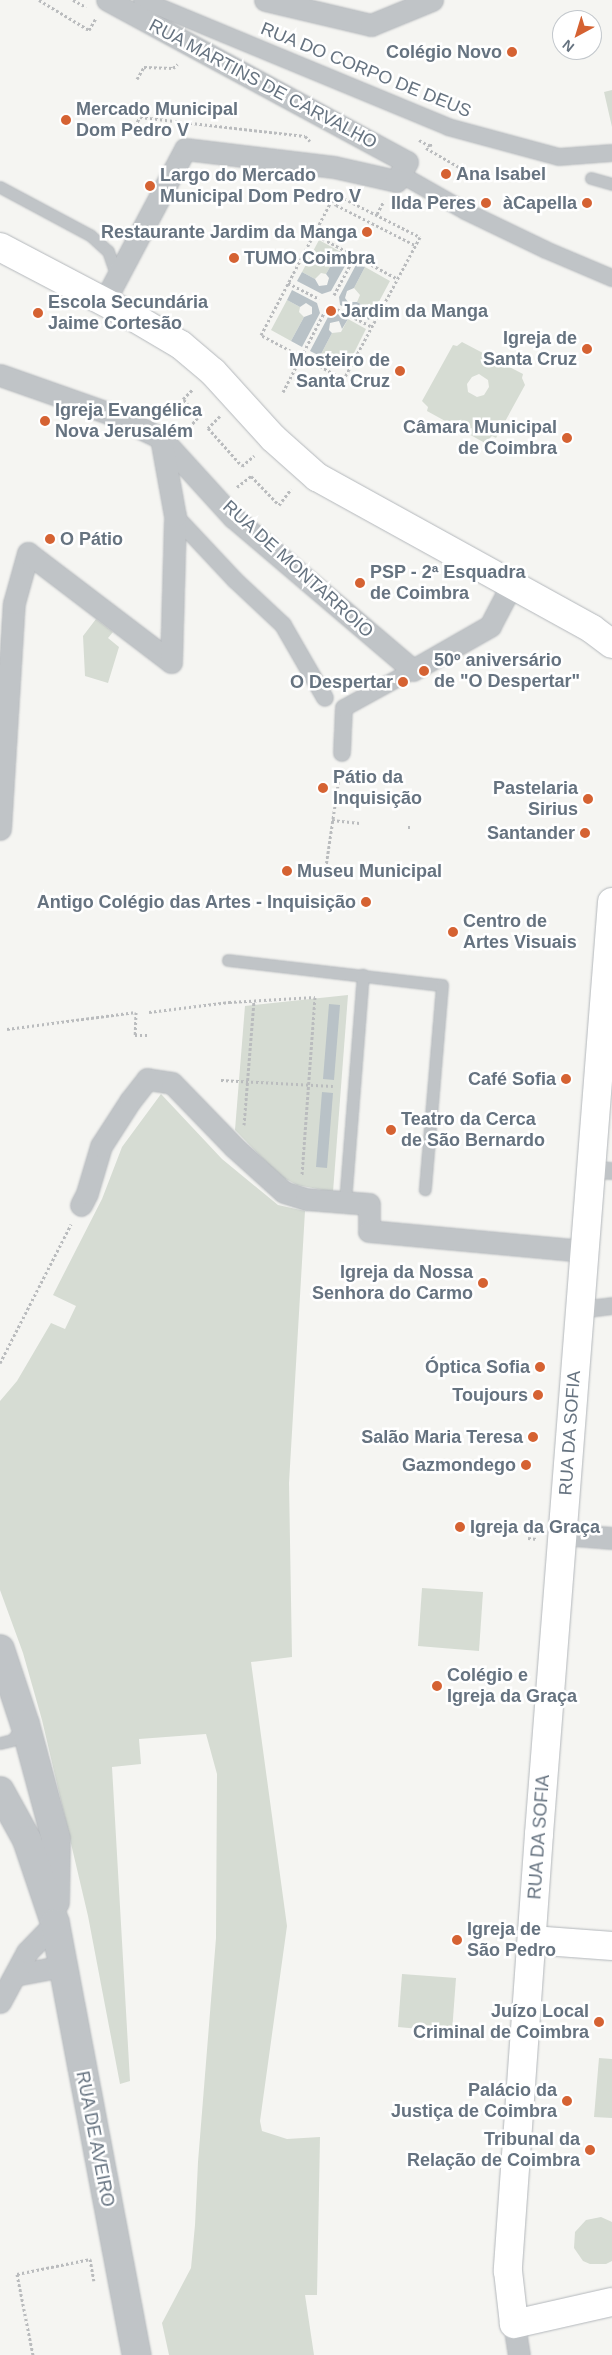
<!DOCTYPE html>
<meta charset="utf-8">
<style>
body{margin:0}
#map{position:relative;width:612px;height:2355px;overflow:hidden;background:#f5f5f2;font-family:Arial,sans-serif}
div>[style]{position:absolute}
.green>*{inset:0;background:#d6dcd3}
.water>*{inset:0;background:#b9c2c7}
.path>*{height:3px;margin-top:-1.5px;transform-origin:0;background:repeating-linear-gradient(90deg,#babcbe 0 2.5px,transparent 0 5px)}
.roads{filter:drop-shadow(0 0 1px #b3b7bb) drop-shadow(0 0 1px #b3b7bb)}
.service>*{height:11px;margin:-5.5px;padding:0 5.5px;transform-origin:5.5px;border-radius:5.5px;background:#c0c4c7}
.pedestrian>*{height:16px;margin:-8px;padding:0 8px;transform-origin:8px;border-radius:8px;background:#c0c4c7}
.minor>*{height:21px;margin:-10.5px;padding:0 10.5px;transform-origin:10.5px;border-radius:10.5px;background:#c0c4c7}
.tertiary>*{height:28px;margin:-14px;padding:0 14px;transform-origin:14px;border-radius:14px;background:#c0c4c7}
.secondary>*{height:28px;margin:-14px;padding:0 14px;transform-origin:14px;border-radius:14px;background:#fff}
.dots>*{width:14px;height:14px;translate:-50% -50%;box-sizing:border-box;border:2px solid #fff;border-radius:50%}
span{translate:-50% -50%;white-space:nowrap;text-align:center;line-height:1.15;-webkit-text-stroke:5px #fff;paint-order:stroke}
.poi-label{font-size:18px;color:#667380;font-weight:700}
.right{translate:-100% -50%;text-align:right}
.left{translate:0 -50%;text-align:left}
.street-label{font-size:18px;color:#667380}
.north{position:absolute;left:552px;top:10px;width:50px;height:50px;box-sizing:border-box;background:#fff;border:1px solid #c2c7cc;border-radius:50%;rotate:219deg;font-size:14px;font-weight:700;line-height:20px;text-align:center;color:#667380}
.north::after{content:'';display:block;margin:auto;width:18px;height:22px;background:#d56232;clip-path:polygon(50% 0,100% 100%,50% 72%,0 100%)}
</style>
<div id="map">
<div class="green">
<div style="clip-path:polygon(612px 90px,612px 127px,604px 92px)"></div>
<div style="clip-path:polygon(319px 240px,339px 251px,326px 274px,321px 273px,315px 279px,302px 272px)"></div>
<div style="clip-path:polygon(365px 267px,390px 281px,374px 311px,357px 302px,360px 295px,354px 288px)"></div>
<div style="clip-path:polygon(287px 300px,300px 307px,299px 312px,304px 317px,291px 341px,271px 330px)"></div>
<div style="clip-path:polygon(348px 319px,366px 329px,346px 369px,320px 356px,332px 333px,341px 332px)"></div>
<div style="clip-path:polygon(evenodd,462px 342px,523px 374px,522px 378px,525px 385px,496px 438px,492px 436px,485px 443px,427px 411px,428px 407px,422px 401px,453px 345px,457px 346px,462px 342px,479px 374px,488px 380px,489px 387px,484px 395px,477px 397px,468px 392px,467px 384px,472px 377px,479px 374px)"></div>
<div style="clip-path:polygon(96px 619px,113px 632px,108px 638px,119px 647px,108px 683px,85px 676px,83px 636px)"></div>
<div style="clip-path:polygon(348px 995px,333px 1192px,297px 1185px,280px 1176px,235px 1130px,245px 1006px)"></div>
<div style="clip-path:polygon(161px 1094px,222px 1159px,278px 1205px,305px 1211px,289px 1483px,292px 1657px,251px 1662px,287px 1926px,260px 2121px,262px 2131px,287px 2139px,320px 2137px,317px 2295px,305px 2295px,314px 2355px,169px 2355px,162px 2323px,191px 2268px,195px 2225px,198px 2162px,216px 1938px,217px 1774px,206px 1734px,139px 1739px,141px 1764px,112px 1767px,130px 2081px,120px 2084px,88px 1916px,42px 1720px,23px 1653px,0 1590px,0 1401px,17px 1381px,51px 1323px,65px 1329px,76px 1306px,53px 1295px,102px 1199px,122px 1147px)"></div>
<div style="clip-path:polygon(422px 1588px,483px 1592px,479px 1651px,418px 1646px)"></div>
<div style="clip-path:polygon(402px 1974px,456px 1978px,452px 2032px,398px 2027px)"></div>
<div style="clip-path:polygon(599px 2058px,612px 2059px,612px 2118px,594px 2117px)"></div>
<div style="clip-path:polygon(601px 2217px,612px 2222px,612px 2261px,606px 2264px,590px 2264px,583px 2261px,574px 2248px,575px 2232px,586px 2220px)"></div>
</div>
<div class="water">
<div style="clip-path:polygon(339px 251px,350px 257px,331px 291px,322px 294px,297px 281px,302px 272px,315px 279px,319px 286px,327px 285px,329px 278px,326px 274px)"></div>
<div style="clip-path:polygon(357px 263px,365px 267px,354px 288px,347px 291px,345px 298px,348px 302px,357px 302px,374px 311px,369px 320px,340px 305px,339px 297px)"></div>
<div style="clip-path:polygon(292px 290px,317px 303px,320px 313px,302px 347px,291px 341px,304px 317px,312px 314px,312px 307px,306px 303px,300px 307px,287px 300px)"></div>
<div style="clip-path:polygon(335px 313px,348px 319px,342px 329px,339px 321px,330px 323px,329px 330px,332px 333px,320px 356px,310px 351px,328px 317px)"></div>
<div style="clip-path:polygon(329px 1004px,340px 1005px,334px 1080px,323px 1079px)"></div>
<div style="clip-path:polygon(322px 1092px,333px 1093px,327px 1168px,316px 1167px)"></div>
</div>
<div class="path">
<div style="left:39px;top:0;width:58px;rotate:31deg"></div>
<div style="left:89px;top:30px;width:14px;rotate:-60deg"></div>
<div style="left:73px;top:0;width:15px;rotate:28deg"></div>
<div style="left:137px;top:79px;width:14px;rotate:-60deg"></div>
<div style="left:144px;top:67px;width:29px;rotate:2deg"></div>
<div style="left:173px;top:68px;width:6px;rotate:-39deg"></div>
<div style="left:135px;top:126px;width:10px;rotate:-61deg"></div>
<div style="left:140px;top:117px;width:166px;rotate:6.6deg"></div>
<div style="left:305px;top:136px;width:7px;rotate:45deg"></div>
<div style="left:419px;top:140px;width:13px;rotate:29deg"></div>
<div style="left:430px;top:146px;width:4px;rotate:-63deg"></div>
<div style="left:426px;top:148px;width:46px;rotate:29.9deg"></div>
<div style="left:335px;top:194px;width:95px;rotate:26.8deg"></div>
<div style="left:420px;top:237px;width:161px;rotate:118.2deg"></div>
<div style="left:344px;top:379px;width:94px;rotate:-152.1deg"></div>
<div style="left:261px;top:335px;width:159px;rotate:-62.3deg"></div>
<div style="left:333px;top:200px;width:6px;rotate:59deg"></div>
<div style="left:336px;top:205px;width:89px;rotate:26.9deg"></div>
<div style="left:377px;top:214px;width:15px;rotate:-62deg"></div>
<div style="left:314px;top:234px;width:95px;rotate:28.2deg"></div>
<div style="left:288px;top:283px;width:35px;rotate:27deg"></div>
<div style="left:334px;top:295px;width:44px;rotate:-61.7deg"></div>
<div style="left:337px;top:309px;width:39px;rotate:27deg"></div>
<div style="left:283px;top:392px;width:89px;rotate:-62.6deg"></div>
<div style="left:220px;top:416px;width:17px;rotate:135deg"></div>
<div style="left:208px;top:428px;width:51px;rotate:48.2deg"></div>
<div style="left:242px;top:466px;width:16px;rotate:-40deg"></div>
<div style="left:186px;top:431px;width:20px;rotate:-49deg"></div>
<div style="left:199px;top:416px;width:23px;rotate:-133deg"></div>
<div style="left:183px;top:399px;width:14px;rotate:-45deg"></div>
<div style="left:237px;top:487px;width:18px;rotate:-38deg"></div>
<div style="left:251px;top:476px;width:40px;rotate:46deg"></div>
<div style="left:279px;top:505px;width:20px;rotate:-53deg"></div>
<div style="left:332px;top:820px;width:30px;rotate:6deg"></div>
<div style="left:408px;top:827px;width:2px"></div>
<div style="left:325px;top:873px;width:102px;rotate:-81.6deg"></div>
<div style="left:149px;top:1012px;width:81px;rotate:-7.1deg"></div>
<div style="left:229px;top:1002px;width:86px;rotate:-3.3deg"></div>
<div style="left:315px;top:997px;width:178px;rotate:94.2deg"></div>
<div style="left:7px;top:1029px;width:130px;rotate:-7.5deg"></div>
<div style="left:136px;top:1012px;width:23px;rotate:92deg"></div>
<div style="left:135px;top:1035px;width:12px"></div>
<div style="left:221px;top:1080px;width:112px;rotate:3.1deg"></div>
<div style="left:244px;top:1125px;width:124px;rotate:-85.4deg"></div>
<div style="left:0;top:1363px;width:156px;rotate:-62.9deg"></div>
<div style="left:528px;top:1538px;width:9px;rotate:6deg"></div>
<div style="left:33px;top:2355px;width:83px;rotate:-101.2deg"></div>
<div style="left:17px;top:2274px;width:75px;rotate:-11.6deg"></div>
<div style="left:90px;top:2259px;width:22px;rotate:80deg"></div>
</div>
<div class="roads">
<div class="service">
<div style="left:591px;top:178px;width:22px;rotate:16deg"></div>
<div style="left:0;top:187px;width:102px;rotate:28.1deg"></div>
<div style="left:90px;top:235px;width:24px;rotate:42deg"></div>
<div style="left:108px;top:251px;width:28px;rotate:71deg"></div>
<div style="left:228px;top:960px;width:215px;rotate:6.7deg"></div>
<div style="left:442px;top:985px;width:205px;rotate:94.8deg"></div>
<div style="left:345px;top:1202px;width:228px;rotate:-85.5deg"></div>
<div style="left:0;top:1743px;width:12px;rotate:-14deg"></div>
<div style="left:12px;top:1740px;width:19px;rotate:-51deg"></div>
</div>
<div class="pedestrian">
<div style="left:142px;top:0;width:331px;rotate:22.5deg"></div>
<div style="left:448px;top:127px;width:115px;rotate:15.1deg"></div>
<div style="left:559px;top:157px;width:53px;rotate:-4.3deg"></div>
<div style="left:400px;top:174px;width:75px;rotate:29.6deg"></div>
<div style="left:465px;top:211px;width:90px;rotate:25.7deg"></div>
<div style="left:546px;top:250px;width:72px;rotate:23deg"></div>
<div style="left:175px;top:516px;width:88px;rotate:46.8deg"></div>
<div style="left:235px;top:580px;width:66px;rotate:43.2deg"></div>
<div style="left:283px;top:625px;width:84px;rotate:60.1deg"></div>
<div style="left:342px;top:753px;width:45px;rotate:-87.5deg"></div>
<div style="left:344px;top:708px;width:79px;rotate:-28.8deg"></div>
<div style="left:591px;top:1170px;width:21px;rotate:3deg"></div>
<div style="left:580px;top:1310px;width:32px;rotate:-7deg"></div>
</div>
<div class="minor">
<div style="left:265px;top:0;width:109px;rotate:13.3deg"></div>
<div style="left:371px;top:25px;width:66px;rotate:-22.3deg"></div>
<div style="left:104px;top:302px;width:173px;rotate:-62.1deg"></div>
<div style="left:185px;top:149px;width:150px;rotate:6.9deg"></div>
<div style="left:334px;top:167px;width:64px;rotate:12.7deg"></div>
<div style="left:396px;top:181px;width:22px;rotate:-60deg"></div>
<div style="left:407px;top:162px;width:341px;rotate:-151.6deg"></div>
<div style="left:0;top:375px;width:118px;rotate:19.4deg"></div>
<div style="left:111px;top:414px;width:55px;rotate:25.6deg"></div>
<div style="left:161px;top:438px;width:107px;rotate:47.7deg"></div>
<div style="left:233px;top:517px;width:236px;rotate:40.4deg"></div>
<div style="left:413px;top:670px;width:89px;rotate:-29.7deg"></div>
<div style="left:490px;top:626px;width:47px;rotate:-62.4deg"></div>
<div style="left:0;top:829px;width:226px;rotate:-86.5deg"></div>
<div style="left:14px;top:603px;width:52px;rotate:-74.4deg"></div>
<div style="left:28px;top:553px;width:180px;rotate:37.3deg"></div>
<div style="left:171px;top:662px;width:146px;rotate:-88.4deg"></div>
<div style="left:175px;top:516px;width:79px;rotate:-100.2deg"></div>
<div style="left:81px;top:1205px;width:13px;rotate:-63deg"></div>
<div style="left:87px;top:1193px;width:49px;rotate:-73.4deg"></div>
<div style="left:101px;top:1146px;width:54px;rotate:-57.2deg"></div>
<div style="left:130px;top:1101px;width:28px;rotate:-52deg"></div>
<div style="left:147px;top:1079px;width:25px;rotate:9deg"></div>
<div style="left:172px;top:1083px;width:89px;rotate:45.9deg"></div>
<div style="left:234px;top:1147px;width:67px;rotate:42deg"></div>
<div style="left:284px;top:1192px;width:23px;rotate:18deg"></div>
<div style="left:306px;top:1199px;width:63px;rotate:4.5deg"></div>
<div style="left:369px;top:1204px;width:27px;rotate:90deg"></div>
<div style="left:369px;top:1231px;width:216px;rotate:5.3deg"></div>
<div style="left:562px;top:1534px;width:50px;rotate:4.6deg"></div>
<div style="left:15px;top:1975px;width:49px;rotate:-10.6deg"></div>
<div style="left:0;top:2002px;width:57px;rotate:-61.6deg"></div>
<div style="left:27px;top:1952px;width:40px;rotate:-46deg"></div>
<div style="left:514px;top:2324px;width:31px;rotate:81deg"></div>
</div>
<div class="tertiary">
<div style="left:0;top:1649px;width:79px;rotate:71.6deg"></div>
<div style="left:25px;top:1724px;width:119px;rotate:74.9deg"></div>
<div style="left:56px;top:1839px;width:63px;rotate:90.9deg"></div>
<div style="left:0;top:1791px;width:56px;rotate:61.1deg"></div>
<div style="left:27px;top:1840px;width:88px;rotate:71.4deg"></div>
<div style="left:55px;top:1923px;width:440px;rotate:79.3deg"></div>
</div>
<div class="secondary">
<div style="left:0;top:247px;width:153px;rotate:27.7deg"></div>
<div style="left:135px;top:318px;width:53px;rotate:30.4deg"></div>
<div style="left:181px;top:345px;width:42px;rotate:40.2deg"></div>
<div style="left:213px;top:372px;width:89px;rotate:47.7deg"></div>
<div style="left:273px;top:438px;width:59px;rotate:41.6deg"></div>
<div style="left:317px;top:477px;width:314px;rotate:28.9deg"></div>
<div style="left:592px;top:629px;width:25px;rotate:37deg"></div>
<div style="left:612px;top:902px;width:935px;rotate:94.48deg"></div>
<div style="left:539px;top:1834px;width:438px;rotate:94.1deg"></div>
<div style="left:508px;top:2271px;width:53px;rotate:83.5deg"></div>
<div style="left:514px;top:2324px;width:100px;rotate:-12.7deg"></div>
<div style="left:532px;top:1940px;width:80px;rotate:4.3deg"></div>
</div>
</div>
<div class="dots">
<div style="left:512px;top:52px;background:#d56232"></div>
<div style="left:66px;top:120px;background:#d56232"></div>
<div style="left:446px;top:174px;background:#d56232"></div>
<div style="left:150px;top:186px;background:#d56232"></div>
<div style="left:486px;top:203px;background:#d56232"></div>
<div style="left:587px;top:203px;background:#d56232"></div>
<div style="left:367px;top:232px;background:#d56232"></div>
<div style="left:234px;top:258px;background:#d56232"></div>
<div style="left:331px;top:311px;background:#d56232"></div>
<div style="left:38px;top:313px;background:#d56232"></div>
<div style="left:587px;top:349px;background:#d56232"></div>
<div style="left:400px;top:371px;background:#d56232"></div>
<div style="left:45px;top:421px;background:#d56232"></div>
<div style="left:567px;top:438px;background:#d56232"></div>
<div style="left:50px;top:539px;background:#d56232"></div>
<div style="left:360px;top:583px;background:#d56232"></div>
<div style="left:424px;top:671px;background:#d56232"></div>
<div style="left:403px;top:682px;background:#d56232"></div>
<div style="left:323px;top:788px;background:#d56232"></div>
<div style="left:588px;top:799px;background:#d56232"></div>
<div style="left:585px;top:833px;background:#d56232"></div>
<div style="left:287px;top:871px;background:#d56232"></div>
<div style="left:366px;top:902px;background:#d56232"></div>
<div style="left:453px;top:932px;background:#d56232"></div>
<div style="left:566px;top:1079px;background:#d56232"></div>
<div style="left:391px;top:1130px;background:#d56232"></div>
<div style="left:483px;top:1283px;background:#d56232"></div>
<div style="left:540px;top:1367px;background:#d56232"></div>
<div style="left:538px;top:1395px;background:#d56232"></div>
<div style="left:533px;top:1437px;background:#d56232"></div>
<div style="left:526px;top:1465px;background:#d56232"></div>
<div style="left:460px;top:1527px;background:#d56232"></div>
<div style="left:437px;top:1686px;background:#d56232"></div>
<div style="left:457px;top:1940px;background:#d56232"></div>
<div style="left:599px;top:2022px;background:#d56232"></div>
<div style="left:567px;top:2101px;background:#d56232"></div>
<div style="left:590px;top:2150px;background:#d56232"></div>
</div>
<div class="poi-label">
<span class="right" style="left:502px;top:52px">Colégio Novo</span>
<span class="left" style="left:76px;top:120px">Mercado Municipal<br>Dom Pedro V</span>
<span class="left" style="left:456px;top:174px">Ana Isabel</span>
<span class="left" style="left:160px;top:186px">Largo do Mercado<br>Municipal Dom Pedro V</span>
<span class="right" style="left:476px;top:203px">Ilda Peres</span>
<span class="right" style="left:577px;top:203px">àCapella</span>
<span class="right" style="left:357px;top:232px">Restaurante Jardim da Manga</span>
<span class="left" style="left:244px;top:258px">TUMO Coimbra</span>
<span class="left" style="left:48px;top:313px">Escola Secundária<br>Jaime Cortesão</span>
<span class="left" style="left:341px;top:311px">Jardim da Manga</span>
<span class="right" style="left:577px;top:349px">Igreja de<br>Santa Cruz</span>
<span class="right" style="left:390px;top:371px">Mosteiro de<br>Santa Cruz</span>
<span class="left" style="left:55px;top:421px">Igreja Evangélica<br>Nova Jerusalém</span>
<span class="right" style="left:557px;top:438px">Câmara Municipal<br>de Coimbra</span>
<span class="left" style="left:60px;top:539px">O Pátio</span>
<span class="left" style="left:370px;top:583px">PSP - 2ª Esquadra<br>de Coimbra</span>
<span class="left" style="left:434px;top:671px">50º aniversário<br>de "O Despertar"</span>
<span class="right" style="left:393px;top:682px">O Despertar</span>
<span class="left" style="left:333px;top:788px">Pátio da<br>Inquisição</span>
<span class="right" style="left:578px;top:799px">Pastelaria<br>Sirius</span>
<span class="right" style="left:575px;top:833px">Santander</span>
<span class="left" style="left:297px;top:871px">Museu Municipal</span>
<span class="right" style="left:356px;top:902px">Antigo Colégio das Artes - Inquisição</span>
<span class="left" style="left:463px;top:932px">Centro de<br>Artes Visuais</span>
<span class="right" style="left:556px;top:1079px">Café Sofia</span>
<span class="left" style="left:401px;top:1130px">Teatro da Cerca<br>de São Bernardo</span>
<span class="right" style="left:473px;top:1283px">Igreja da Nossa<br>Senhora do Carmo</span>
<span class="right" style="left:530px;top:1367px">Óptica Sofia</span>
<span class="right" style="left:528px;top:1395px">Toujours</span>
<span class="right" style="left:523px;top:1437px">Salão Maria Teresa</span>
<span class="right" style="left:516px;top:1465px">Gazmondego</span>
<span class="left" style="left:470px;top:1527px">Igreja da Graça</span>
<span class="left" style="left:447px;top:1686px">Colégio e<br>Igreja da Graça</span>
<span class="left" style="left:467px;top:1940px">Igreja de<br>São Pedro</span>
<span class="right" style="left:589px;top:2022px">Juízo Local<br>Criminal de Coimbra</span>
<span class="right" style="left:557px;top:2101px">Palácio da<br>Justiça de Coimbra</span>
<span class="right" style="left:580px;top:2150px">Tribunal da<br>Relação de Coimbra</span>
</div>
<div class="street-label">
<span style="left:366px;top:70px;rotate:22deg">RUA DO CORPO DE DEUS</span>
<span style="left:263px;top:84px;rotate:28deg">RUA MARTINS DE CARVALHO</span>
<span style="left:298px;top:569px;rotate:42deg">RUA DE MONTARROIO</span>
<span style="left:570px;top:1433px;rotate:-86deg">RUA DA SOFIA</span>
<span style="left:539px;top:1837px;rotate:-86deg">RUA DA SOFIA</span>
<span style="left:95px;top:2139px;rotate:79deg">RUA DE AVEIRO</span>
</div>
<div class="north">N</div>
</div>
